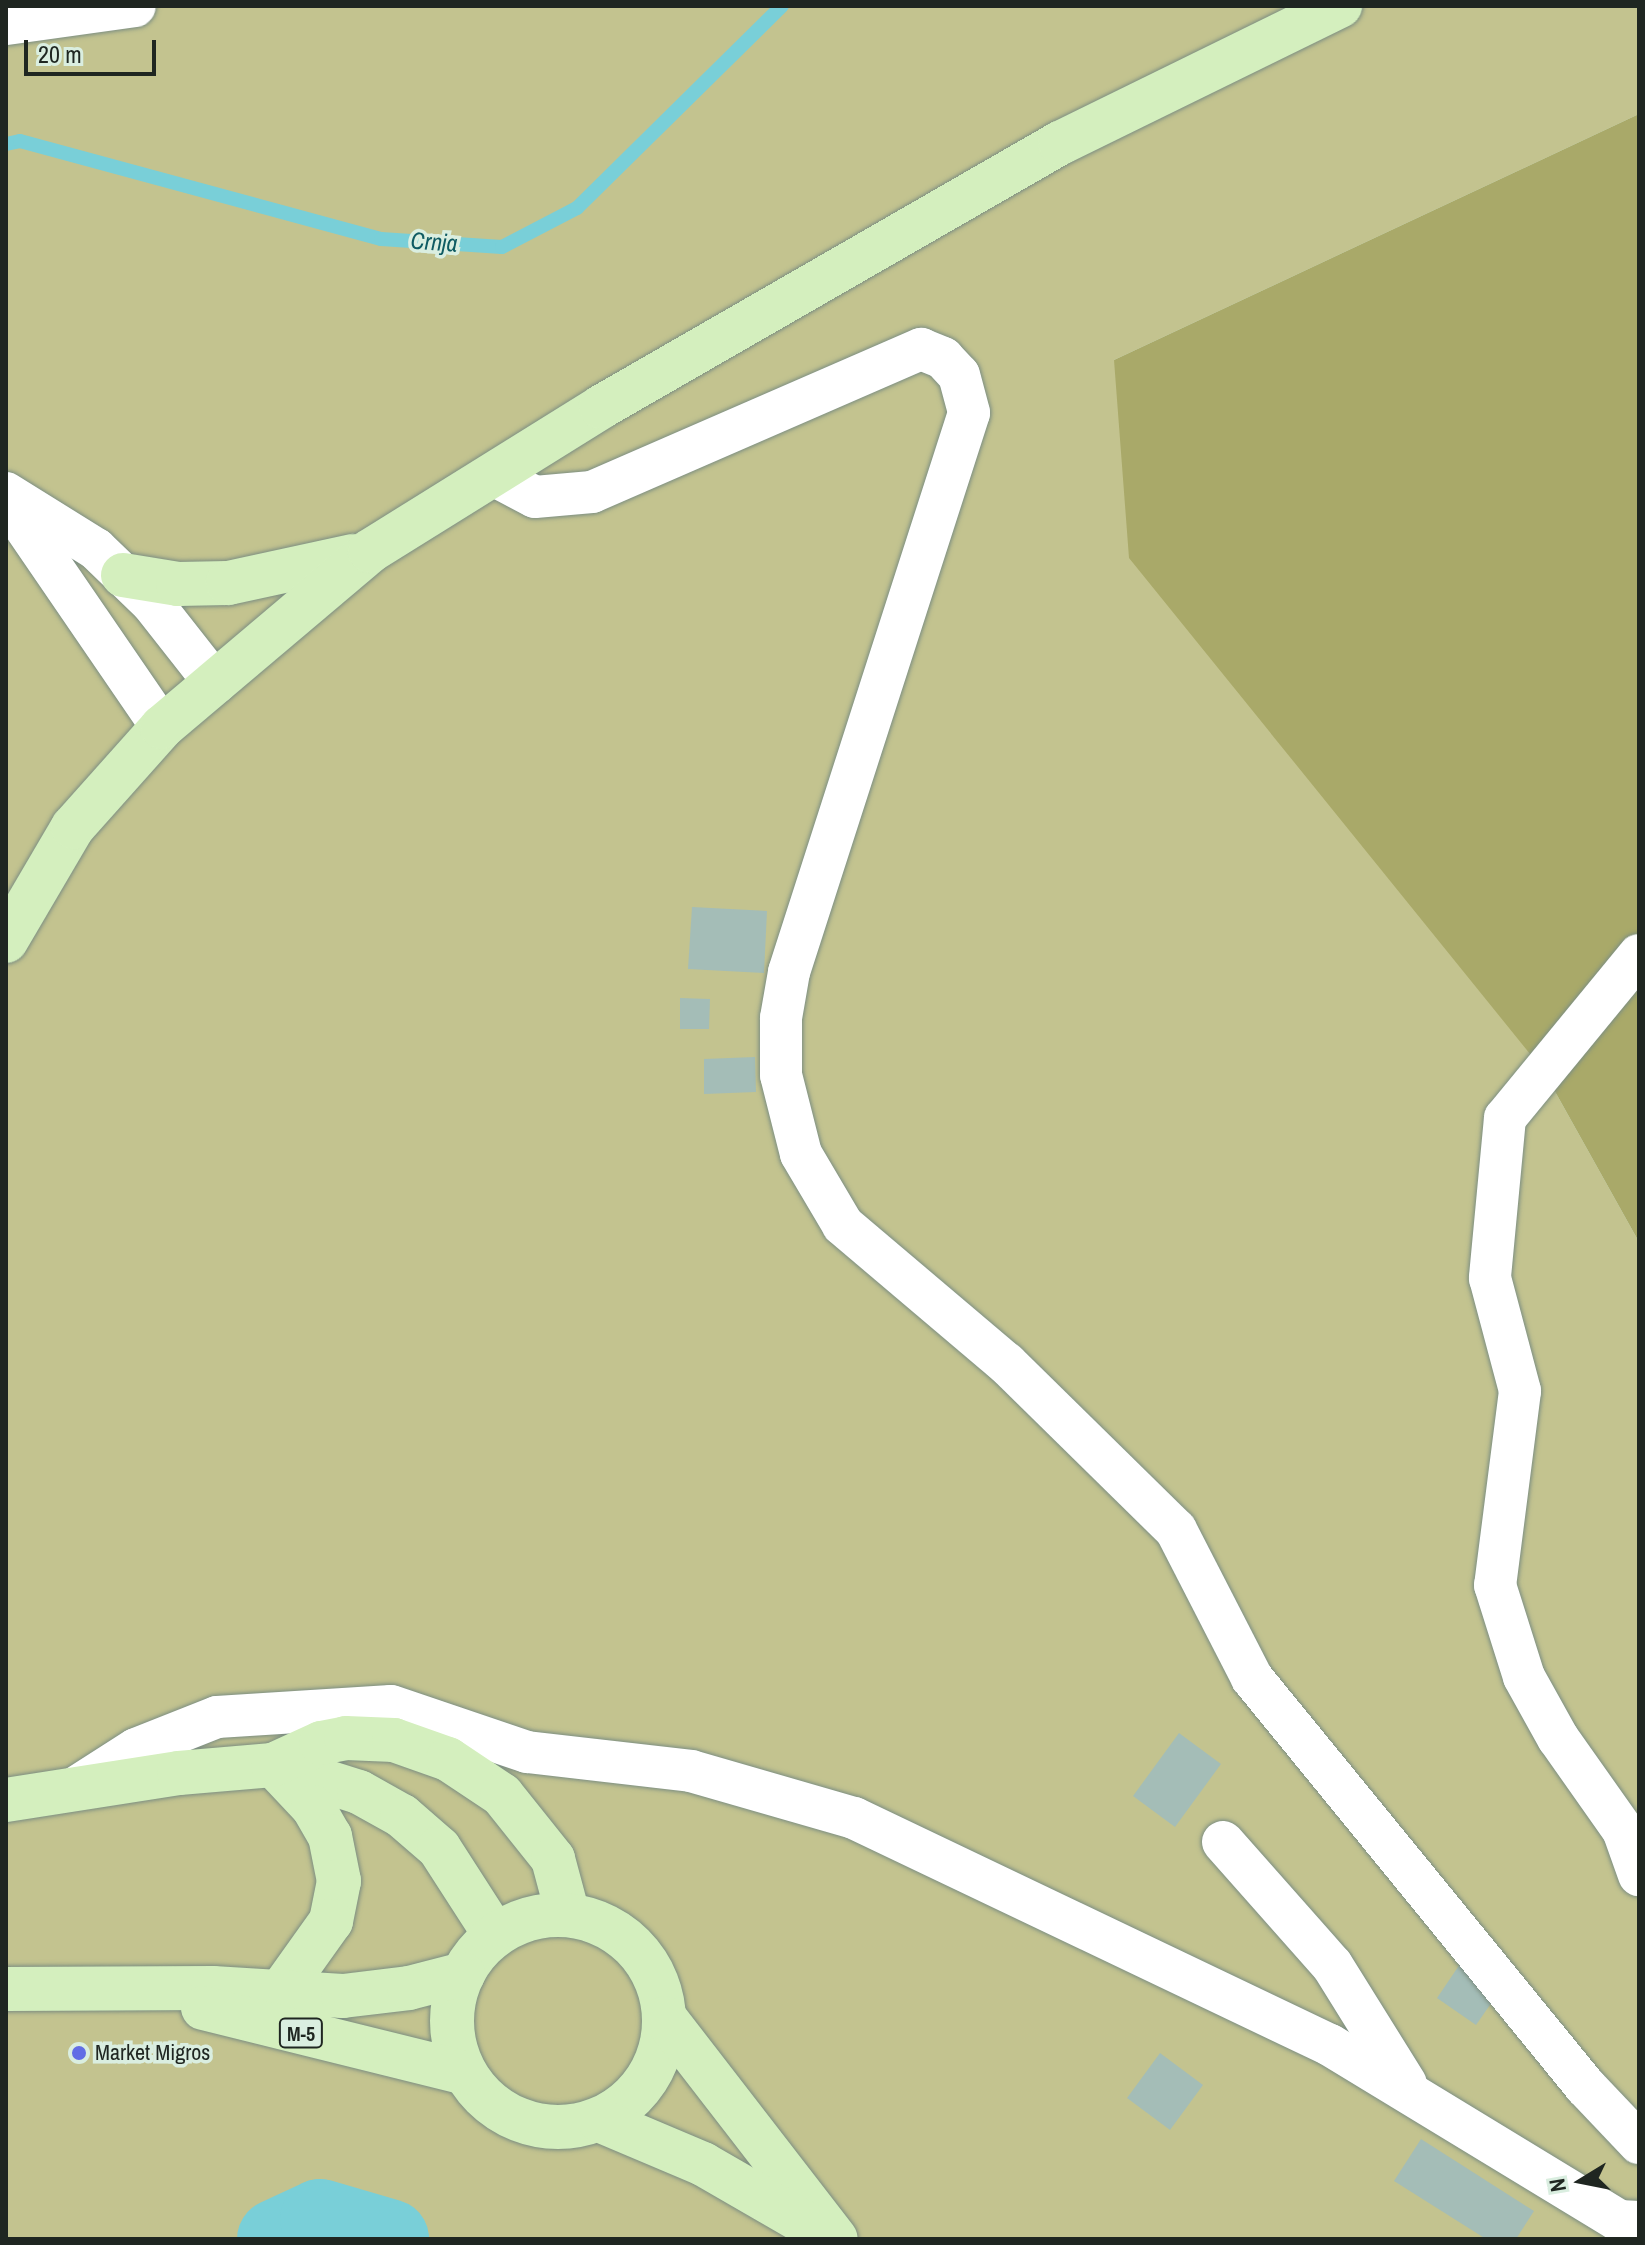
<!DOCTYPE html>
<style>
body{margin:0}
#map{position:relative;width:1645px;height:2245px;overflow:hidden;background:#daeee0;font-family:"Archivo Narrow",sans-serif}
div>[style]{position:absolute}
.green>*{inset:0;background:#c3c38f}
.forest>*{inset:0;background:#a9a969}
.stream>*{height:14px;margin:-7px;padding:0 7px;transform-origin:7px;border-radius:7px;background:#79cfd8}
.river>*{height:80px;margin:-40px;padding:0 40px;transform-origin:40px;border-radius:40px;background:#79cfd8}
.building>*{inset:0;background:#a4bdb7}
.roads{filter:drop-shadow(0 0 2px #7c8e82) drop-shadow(0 0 2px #7c8e82)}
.minor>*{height:42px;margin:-21px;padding:0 21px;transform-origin:21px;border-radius:21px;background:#fff}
.major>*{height:44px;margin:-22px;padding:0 22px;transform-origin:22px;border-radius:22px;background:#d4efbe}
.major>.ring{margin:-22px;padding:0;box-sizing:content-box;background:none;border:44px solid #d4efbe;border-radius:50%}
.dots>*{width:22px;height:22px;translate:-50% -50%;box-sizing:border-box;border:4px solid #daeee0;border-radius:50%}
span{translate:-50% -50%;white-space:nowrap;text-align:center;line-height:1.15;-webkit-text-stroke:7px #daeee0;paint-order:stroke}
.shield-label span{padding:2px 6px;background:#daeee0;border:2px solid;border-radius:6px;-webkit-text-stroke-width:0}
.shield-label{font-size:20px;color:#1f2621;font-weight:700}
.poi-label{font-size:22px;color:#1f2621}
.left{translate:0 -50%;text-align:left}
.water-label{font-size:24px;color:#0f5b62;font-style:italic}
.frame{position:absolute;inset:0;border:8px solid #1f2621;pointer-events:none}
.north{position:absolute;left:1541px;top:2141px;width:80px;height:80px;-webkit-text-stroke:6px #daeee0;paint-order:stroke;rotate:260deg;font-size:22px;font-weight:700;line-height:32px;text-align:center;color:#1f2621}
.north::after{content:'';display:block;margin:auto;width:28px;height:36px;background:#1f2621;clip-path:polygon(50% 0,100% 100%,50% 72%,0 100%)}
.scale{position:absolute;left:24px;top:40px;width:132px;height:36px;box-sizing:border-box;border:4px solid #1f2621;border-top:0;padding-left:10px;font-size:24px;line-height:28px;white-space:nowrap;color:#1f2621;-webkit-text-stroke:6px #daeee0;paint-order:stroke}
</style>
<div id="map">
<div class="green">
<div style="clip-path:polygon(142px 6px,1639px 6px,1639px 114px,1114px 360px,1543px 1070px,1639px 1242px,1639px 2239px,6px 2239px,6px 44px)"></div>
</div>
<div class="forest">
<div style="clip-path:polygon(1639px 114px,1639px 1242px,1543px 1070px,1129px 558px,1114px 360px)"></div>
</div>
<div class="stream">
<div style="left:6px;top:144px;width:14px;rotate:-12deg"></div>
<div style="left:20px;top:141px;width:374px;rotate:15.2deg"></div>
<div style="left:381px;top:239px;width:121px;rotate:3.8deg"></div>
<div style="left:502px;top:247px;width:85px;rotate:-27.5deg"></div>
<div style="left:577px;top:208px;width:288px;rotate:-44.6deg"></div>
</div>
<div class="river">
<div style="left:277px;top:2239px;width:47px;rotate:-24.9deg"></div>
<div style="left:320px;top:2219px;width:72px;rotate:16.2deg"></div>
</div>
<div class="building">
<div style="clip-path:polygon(692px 907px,767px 911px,764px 973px,688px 969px)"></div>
<div style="clip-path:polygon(680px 998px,710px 999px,709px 1029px,680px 1029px)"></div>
<div style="clip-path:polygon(755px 1057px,756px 1092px,704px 1094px,704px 1059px)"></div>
<div style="clip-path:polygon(1179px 1733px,1221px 1764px,1175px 1827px,1133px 1796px)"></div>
<div style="clip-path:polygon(1460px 1964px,1499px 1992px,1476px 2025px,1437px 1998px)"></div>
<div style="clip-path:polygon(1160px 2053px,1203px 2085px,1170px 2130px,1127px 2098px)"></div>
<div style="clip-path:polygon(1421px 2139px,1534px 2211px,1516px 2239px,1486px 2239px,1394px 2181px)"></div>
</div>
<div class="roads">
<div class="minor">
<div style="left:6px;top:24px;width:130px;rotate:-7.9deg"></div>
<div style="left:493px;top:475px;width:47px;rotate:27.6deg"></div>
<div style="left:535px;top:497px;width:57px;rotate:-5deg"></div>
<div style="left:592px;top:492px;width:359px;rotate:-23.5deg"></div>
<div style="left:921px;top:349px;width:24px;rotate:22deg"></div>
<div style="left:943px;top:358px;width:23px;rotate:47deg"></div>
<div style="left:959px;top:375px;width:39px;rotate:75deg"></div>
<div style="left:969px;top:413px;width:587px;rotate:107.85deg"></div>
<div style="left:789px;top:972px;width:47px;rotate:99.9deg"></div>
<div style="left:781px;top:1018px;width:57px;rotate:90deg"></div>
<div style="left:781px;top:1075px;width:81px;rotate:75.8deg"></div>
<div style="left:801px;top:1154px;width:82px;rotate:59.4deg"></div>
<div style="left:843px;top:1225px;width:214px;rotate:40.3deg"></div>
<div style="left:1006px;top:1363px;width:238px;rotate:44.5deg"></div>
<div style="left:1176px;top:1530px;width:166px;rotate:62.8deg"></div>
<div style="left:1252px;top:1678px;width:527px;rotate:50.78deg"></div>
<div style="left:1585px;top:2086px;width:79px;rotate:46.5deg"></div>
<div style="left:6px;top:493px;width:106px;rotate:31.9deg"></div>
<div style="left:96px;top:549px;width:78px;rotate:44deg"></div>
<div style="left:152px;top:603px;width:102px;rotate:51.8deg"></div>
<div style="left:7px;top:501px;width:274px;rotate:55.6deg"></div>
<div style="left:1639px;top:955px;width:211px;rotate:129.4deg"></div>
<div style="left:1505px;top:1118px;width:161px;rotate:95.4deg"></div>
<div style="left:1490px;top:1278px;width:117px;rotate:75.1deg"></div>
<div style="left:1520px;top:1391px;width:196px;rotate:97.3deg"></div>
<div style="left:1495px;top:1585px;width:96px;rotate:72.5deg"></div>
<div style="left:1524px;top:1677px;width:70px;rotate:60.9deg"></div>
<div style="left:1558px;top:1738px;width:113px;rotate:54.8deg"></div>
<div style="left:1623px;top:1830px;width:48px;rotate:70.4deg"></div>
<div style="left:72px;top:1790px;width:76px;rotate:-32.6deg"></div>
<div style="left:136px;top:1749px;width:87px;rotate:-21.6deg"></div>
<div style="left:217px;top:1717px;width:174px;rotate:-3.6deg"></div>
<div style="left:391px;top:1706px;width:144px;rotate:18.7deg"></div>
<div style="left:527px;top:1752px;width:165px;rotate:6.6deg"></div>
<div style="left:691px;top:1771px;width:170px;rotate:16.1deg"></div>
<div style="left:854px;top:1818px;width:527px;rotate:25.5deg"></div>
<div style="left:1330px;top:2045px;width:338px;rotate:31.3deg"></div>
<div style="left:1619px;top:2221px;width:20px;rotate:3deg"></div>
<div style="left:1223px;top:1842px;width:164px;rotate:48.5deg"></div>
<div style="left:1332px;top:1965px;width:140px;rotate:58.1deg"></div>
</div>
<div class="major">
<div style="left:123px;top:575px;width:56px;rotate:9.3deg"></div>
<div style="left:178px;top:584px;width:50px;rotate:-1.1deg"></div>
<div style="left:228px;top:583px;width:128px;rotate:-12.2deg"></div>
<div style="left:6px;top:941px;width:132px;rotate:-59.6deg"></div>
<div style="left:73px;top:827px;width:134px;rotate:-48.3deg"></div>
<div style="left:162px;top:727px;width:272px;rotate:-40.2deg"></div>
<div style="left:370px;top:551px;width:272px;rotate:-31.9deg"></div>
<div style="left:601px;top:407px;width:530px;rotate:-29.91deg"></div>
<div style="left:1060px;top:143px;width:312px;rotate:-26.1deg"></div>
<div style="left:273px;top:1765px;width:90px;rotate:17.4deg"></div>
<div style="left:359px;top:1792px;width:49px;rotate:29.2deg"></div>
<div style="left:402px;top:1816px;width:49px;rotate:40.9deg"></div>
<div style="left:439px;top:1848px;width:103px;rotate:57.2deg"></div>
<div style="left:278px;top:1770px;width:51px;rotate:46.6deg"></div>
<div style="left:313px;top:1807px;width:34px;rotate:60deg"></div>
<div style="left:330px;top:1836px;width:46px;rotate:78.7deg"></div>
<div style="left:339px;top:1881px;width:41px;rotate:101.3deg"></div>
<div style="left:331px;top:1921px;width:90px;rotate:125.5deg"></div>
<div style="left:6px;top:1800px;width:175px;rotate:-8.9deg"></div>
<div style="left:179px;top:1773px;width:94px;rotate:-4.9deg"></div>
<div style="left:273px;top:1765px;width:53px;rotate:-24.6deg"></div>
<div style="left:321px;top:1743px;width:25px;rotate:-11deg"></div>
<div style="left:346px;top:1738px;width:48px;rotate:2.4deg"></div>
<div style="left:394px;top:1740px;width:57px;rotate:19.4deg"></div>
<div style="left:448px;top:1759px;width:65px;rotate:33.7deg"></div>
<div style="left:502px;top:1795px;width:82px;rotate:51.4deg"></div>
<div style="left:553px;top:1859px;width:58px;rotate:75deg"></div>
<div class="ring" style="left:452px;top:1915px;width:168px;height:168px"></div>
<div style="left:6px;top:1989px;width:207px;rotate:-0.3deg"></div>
<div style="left:213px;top:1988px;width:130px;rotate:3.5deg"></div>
<div style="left:343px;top:1996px;width:66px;rotate:-6.9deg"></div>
<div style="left:409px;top:1988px;width:56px;rotate:-14.5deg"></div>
<div style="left:203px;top:2008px;width:270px;rotate:13.9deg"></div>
<div style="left:665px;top:2018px;width:279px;rotate:52.3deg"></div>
<div style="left:599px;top:2120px;width:113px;rotate:22.9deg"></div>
<div style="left:703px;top:2164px;width:136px;rotate:30deg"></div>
</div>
</div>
<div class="dots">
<div style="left:79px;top:2053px;background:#626de5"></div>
</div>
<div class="shield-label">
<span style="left:301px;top:2033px">M-5</span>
</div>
<div class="poi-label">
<span class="left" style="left:95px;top:2053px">Market Migros</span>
</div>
<div class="water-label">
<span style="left:434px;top:242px;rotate:4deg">Crnja</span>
</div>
<div class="frame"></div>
<div class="north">N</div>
<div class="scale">20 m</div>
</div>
